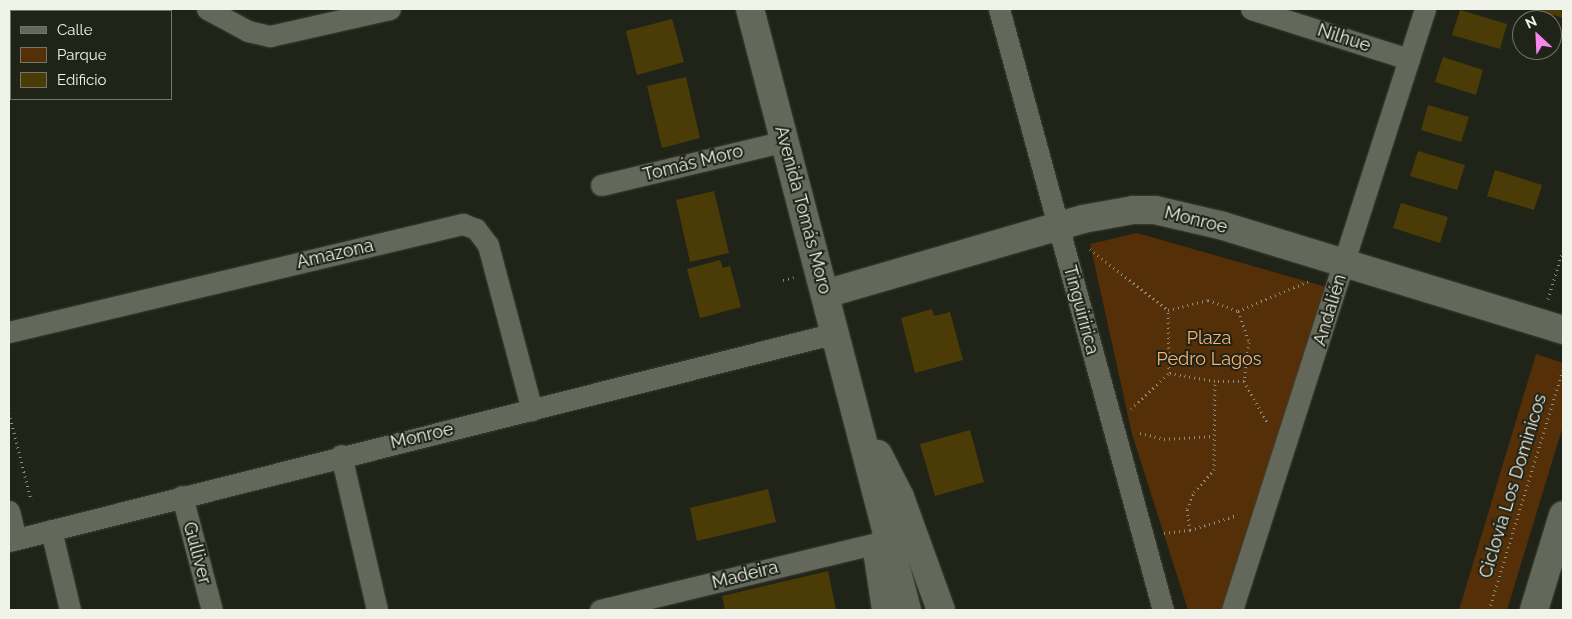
<!DOCTYPE html>
<meta charset="utf-8">
<style>
body{margin:0}
#map{position:relative;width:1572px;height:619px;overflow:hidden;background:#202317;font-family:Raleway,sans-serif}
div>[style]{position:absolute}
.green>*{inset:0;background:#552f08}
.building>*{inset:0;background:#4b3c07}
.path>*{height:3px;margin-top:-1.5px;transform-origin:0;background:repeating-linear-gradient(90deg,#8a8d82 0 1px,transparent 0 5px)}
.roads{filter:drop-shadow(0 0 1px #3d4036) drop-shadow(0 0 1px #3d4036)}
.minor>*{height:21px;margin:-10.5px;padding:0 10.5px;transform-origin:10.5px;border-radius:10.5px;background:#64685a}
.tertiary>*{height:28px;margin:-14px;padding:0 14px;transform-origin:14px;border-radius:14px;background:#64685a}
.secondary>*{height:28px;margin:-14px;padding:0 14px;transform-origin:14px;border-radius:14px;background:#64685a}
span{translate:-50% -50%;white-space:nowrap;text-align:center;line-height:1.15;-webkit-text-stroke:4px #202317;paint-order:stroke}
.street-label{font-size:18px;color:#f0f3ea}
.park-label{font-size:18px;color:#fbb374}
.frame{position:absolute;inset:0;border:10px solid #f0f3ea;pointer-events:none}
.legend{position:absolute;left:10px;top:10px;width:162px;height:90px;box-sizing:border-box;background:#202317;border:1px solid #73766b;margin:0;padding:6px 9px;list-style:none;font-size:15px;color:#f0f3ea}
.legend li{display:flex;align-items:center;gap:10px;height:25px}
.legend b{width:25px;border:1px solid #73766b}
.north{position:absolute;left:1512px;top:10px;width:50px;height:50px;box-sizing:border-box;background:#202317;border:1px solid #73766b;border-radius:50%;rotate:335deg;font-size:14px;font-weight:700;line-height:20px;text-align:center;color:#f0f3ea}
.north::after{content:'';display:block;margin:auto;width:18px;height:22px;background:#f788eb;clip-path:polygon(50% 0,100% 100%,50% 72%,0 100%)}
</style>
<div id="map">
<div class="green">
<div style="clip-path:polygon(1137px 233px,1326px 287px,1222px 610px,1188px 610px,1132px 434px,1090px 244px)"></div>
<div style="clip-path:polygon(1536px 354px,1563px 363px,1563px 426px,1507px 610px,1459px 610px)"></div>
</div>
<div class="building">
<div style="clip-path:polygon(1540px 9px,1563px 9px,1563px 18px,1540px 11px)"></div>
<div style="clip-path:polygon(1460px 10px,1507px 24px,1500px 49px,1452px 35px)"></div>
<div style="clip-path:polygon(672px 19px,684px 62px,637px 75px,626px 31px)"></div>
<div style="clip-path:polygon(1443px 57px,1483px 70px,1476px 95px,1435px 82px)"></div>
<div style="clip-path:polygon(686px 77px,700px 138px,662px 148px,647px 86px)"></div>
<div style="clip-path:polygon(1428px 105px,1469px 117px,1461px 142px,1421px 130px)"></div>
<div style="clip-path:polygon(1418px 151px,1465px 165px,1457px 190px,1410px 176px)"></div>
<div style="clip-path:polygon(1495px 170px,1542px 185px,1534px 210px,1487px 196px)"></div>
<div style="clip-path:polygon(714px 191px,729px 253px,690px 262px,676px 200px)"></div>
<div style="clip-path:polygon(1401px 203px,1448px 217px,1440px 243px,1393px 228px)"></div>
<div style="clip-path:polygon(720px 260px,723px 268px,730px 266px,741px 307px,700px 318px,687px 269px)"></div>
<div style="clip-path:polygon(932px 309px,934px 316px,950px 312px,963px 360px,915px 373px,901px 318px)"></div>
<div style="clip-path:polygon(970px 430px,984px 482px,935px 496px,920px 444px)"></div>
<div style="clip-path:polygon(768px 489px,776px 522px,697px 541px,690px 508px)"></div>
<div style="clip-path:polygon(828px 571px,836px 610px,725px 610px,722px 596px)"></div>
</div>
<div class="path">
<div style="left:1090px;top:249px;width:99px;rotate:38deg"></div>
<div style="left:783px;top:280px;width:11px;rotate:-15deg"></div>
<div style="left:1548px;top:299px;width:51px;rotate:-73deg"></div>
<div style="left:1238px;top:311px;width:77px;rotate:-22.9deg"></div>
<div style="left:1244px;top:381px;width:47px;rotate:60.7deg"></div>
<div style="left:1131px;top:409px;width:52px;rotate:-43.5deg"></div>
<div style="left:1169px;top:373px;width:63px;rotate:-90.9deg"></div>
<div style="left:1168px;top:310px;width:41px;rotate:-14deg"></div>
<div style="left:1208px;top:300px;width:32px;rotate:20deg"></div>
<div style="left:1238px;top:311px;width:33px;rotate:70deg"></div>
<div style="left:1249px;top:342px;width:39px;rotate:97deg"></div>
<div style="left:1244px;top:381px;width:29px;rotate:180deg"></div>
<div style="left:1215px;top:381px;width:47px;rotate:-170.1deg"></div>
<div style="left:9px;top:413px;width:90px;rotate:75.8deg"></div>
<div style="left:1140px;top:433px;width:25px;rotate:14deg"></div>
<div style="left:1164px;top:439px;width:50px;rotate:-3.4deg"></div>
<div style="left:1190px;top:530px;width:21px;rotate:-98deg"></div>
<div style="left:1187px;top:509px;width:18px;rotate:-68deg"></div>
<div style="left:1194px;top:492px;width:30px;rotate:-48deg"></div>
<div style="left:1214px;top:470px;width:89px;rotate:-89.4deg"></div>
<div style="left:1164px;top:533px;width:26px;rotate:-7deg"></div>
<div style="left:1190px;top:530px;width:50px;rotate:-17.4deg"></div>
<div style="left:1489px;top:610px;width:251px;rotate:-72.9deg"></div>
</div>
<div class="roads">
<div class="minor">
<div style="left:207px;top:9px;width:47px;rotate:28.2deg"></div>
<div style="left:248px;top:31px;width:23px;rotate:13deg"></div>
<div style="left:270px;top:36px;width:123px;rotate:-12.7deg"></div>
<div style="left:999px;top:9px;width:623px;rotate:74.74deg"></div>
<div style="left:1251px;top:9px;width:166px;rotate:17.6deg"></div>
<div style="left:39px;top:11px;width:9px;rotate:-13deg"></div>
<div style="left:9px;top:19px;width:2px"></div>
<div style="left:601px;top:185px;width:190px;rotate:-13.4deg"></div>
<div style="left:9px;top:332px;width:467px;rotate:-13.4deg"></div>
<div style="left:463px;top:224px;width:14px;rotate:21deg"></div>
<div style="left:476px;top:229px;width:20px;rotate:53deg"></div>
<div style="left:488px;top:245px;width:171px;rotate:75.1deg"></div>
<div style="left:341px;top:455px;width:159px;rotate:76.9deg"></div>
<div style="left:182px;top:496px;width:118px;rotate:75.3deg"></div>
<div style="left:9px;top:511px;width:29px;rotate:76deg"></div>
<div style="left:51px;top:530px;width:82px;rotate:76.6deg"></div>
<div style="left:9px;top:541px;width:853px;rotate:-14.12deg"></div>
<div style="left:600px;top:610px;width:297px;rotate:-13.6deg"></div>
<div style="left:1232px;top:610px;width:631px;rotate:-72.2deg"></div>
</div>
<div class="tertiary">
<div style="left:825px;top:294px;width:269px;rotate:-16.2deg"></div>
<div style="left:1083px;top:219px;width:51px;rotate:-10.2deg"></div>
<div style="left:1133px;top:210px;width:22px"></div>
<div style="left:1155px;top:210px;width:70px;rotate:13.2deg"></div>
<div style="left:1223px;top:226px;width:356px;rotate:17deg"></div>
<div style="left:1534px;top:610px;width:99px;rotate:-73deg"></div>
</div>
<div class="secondary">
<div style="left:750px;top:9px;width:621px;rotate:75.36deg"></div>
<div style="left:878px;top:454px;width:48px;rotate:62.9deg"></div>
<div style="left:900px;top:497px;width:120px;rotate:70.1deg"></div>
<div style="left:878px;top:557px;width:54px;rotate:81.4deg"></div>
</div>
</div>
<div class="street-label">
<span style="left:1344px;top:38px;rotate:18deg">Nilhue</span>
<span style="left:693px;top:163px;rotate:-14deg">Tomás Moro</span>
<span style="left:803px;top:210px;rotate:75deg">Avenida Tomás Moro</span>
<span style="left:1196px;top:220px;rotate:14deg">Monroe</span>
<span style="left:335px;top:254px;rotate:-13deg">Amazona</span>
<span style="left:1081px;top:310px;rotate:75deg">Tinguiririca</span>
<span style="left:1330px;top:310px;rotate:-73deg">Andalién</span>
<span style="left:422px;top:436px;rotate:-13deg">Monroe</span>
<span style="left:1513px;top:486px;rotate:-73deg">Ciclovía Los Dominicos</span>
<span style="left:197px;top:553px;rotate:75deg">Gulliver</span>
<span style="left:745px;top:575px;rotate:-14deg">Madeira</span>
</div>
<div class="park-label">
<span style="left:1209px;top:349px">Plaza<br>Pedro Lagos</span>
</div>
<div class="frame"></div>
<ul class="legend">
<li><b style="height:6px;background:#64685a"></b>Calle</li>
<li><b style="height:14px;background:#552f08"></b>Parque</li>
<li><b style="height:14px;background:#4b3c07"></b>Edificio</li>
</ul>
<div class="north">N</div>
</div>
